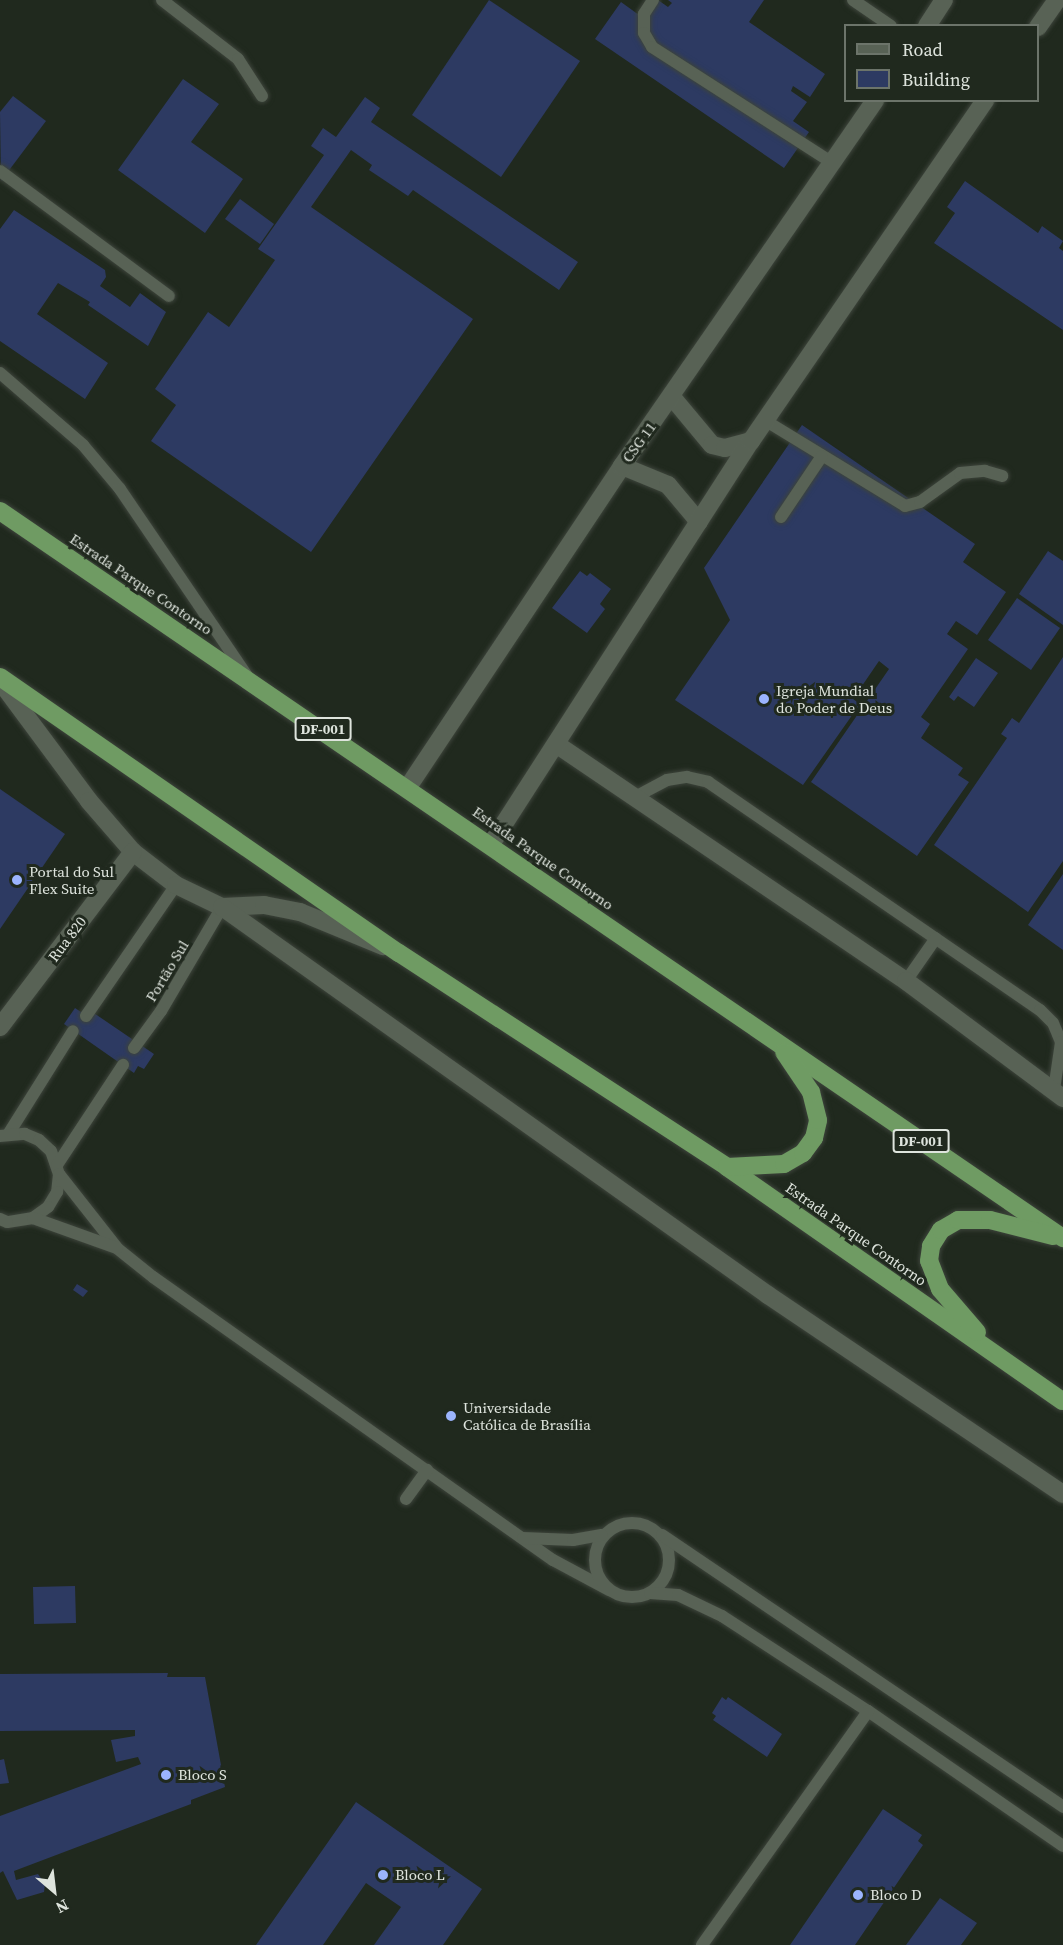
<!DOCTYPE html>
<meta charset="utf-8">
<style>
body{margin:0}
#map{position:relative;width:1063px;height:1945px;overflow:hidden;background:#20291e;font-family:"Source Serif 4",serif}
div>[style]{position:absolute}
.building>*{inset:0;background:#2d3a62}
.roads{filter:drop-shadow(0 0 2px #3d443b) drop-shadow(0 0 2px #3d443b)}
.lane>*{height:12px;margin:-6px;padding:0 6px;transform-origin:6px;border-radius:6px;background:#586255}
.lane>.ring{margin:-6px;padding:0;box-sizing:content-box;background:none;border:12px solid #586255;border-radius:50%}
.street>*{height:18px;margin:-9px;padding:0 9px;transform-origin:9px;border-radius:9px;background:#586255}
.highway>*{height:18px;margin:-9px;padding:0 9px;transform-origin:9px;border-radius:9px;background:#6f9b63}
.dots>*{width:16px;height:16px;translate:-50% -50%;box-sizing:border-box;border:3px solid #20291e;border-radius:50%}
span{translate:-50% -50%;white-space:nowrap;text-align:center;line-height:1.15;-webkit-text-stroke:6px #20291e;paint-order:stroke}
.shield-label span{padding:2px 4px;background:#20291e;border:2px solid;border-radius:4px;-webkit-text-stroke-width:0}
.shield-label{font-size:14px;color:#dee4dd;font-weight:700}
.street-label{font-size:15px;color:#dee4dd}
.poi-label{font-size:15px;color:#dee4dd}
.left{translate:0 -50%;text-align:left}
.legend{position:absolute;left:844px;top:24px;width:195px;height:78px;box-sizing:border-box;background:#20291e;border:2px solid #6c746a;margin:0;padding:8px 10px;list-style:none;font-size:18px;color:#dee4dd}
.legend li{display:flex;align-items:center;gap:12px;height:30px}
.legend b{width:30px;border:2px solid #6c746a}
.north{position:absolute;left:24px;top:1861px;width:60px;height:60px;-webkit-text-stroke:4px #20291e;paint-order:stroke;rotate:152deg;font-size:16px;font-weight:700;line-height:24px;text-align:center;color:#dee4dd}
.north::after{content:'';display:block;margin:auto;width:21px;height:27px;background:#dee4dd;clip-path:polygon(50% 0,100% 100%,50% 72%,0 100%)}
</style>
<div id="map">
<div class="building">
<div style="clip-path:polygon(489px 0,580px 61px,501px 177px,412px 115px)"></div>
<div style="clip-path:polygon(658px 0,668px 7px,672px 3px,668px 0,764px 0,749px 22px,825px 74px,810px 97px,793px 86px,791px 91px,807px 102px,793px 121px,809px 132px,784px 168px,595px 39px,621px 2px,639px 15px)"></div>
<div style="clip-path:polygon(183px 79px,219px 104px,191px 142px,243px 179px,205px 233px,118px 170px)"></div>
<div style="clip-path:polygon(13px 96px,46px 121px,1px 181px,0 112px)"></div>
<div style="clip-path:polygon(365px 97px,380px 108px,371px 122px,578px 262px,559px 290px,413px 190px,408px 196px,369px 170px,372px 165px,351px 150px,311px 207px,473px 319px,311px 552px,151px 441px,176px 405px,155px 389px,208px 312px,229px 327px,275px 260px,258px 249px,324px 155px,311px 146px,323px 128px,336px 137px)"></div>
<div style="clip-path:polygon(965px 181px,1038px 233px,1042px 226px,1063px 241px,1059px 248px,1063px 251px,1063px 330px,934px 243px,955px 213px,947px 207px)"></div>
<div style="clip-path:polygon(240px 199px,274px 224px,260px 244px,225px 219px)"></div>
<div style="clip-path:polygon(14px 210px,105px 270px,106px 277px,100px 286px,130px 307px,140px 293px,166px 312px,148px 346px,88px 305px,90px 302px,58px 283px,37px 314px,108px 363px,85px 399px,0 341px,0 229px)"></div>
<div style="clip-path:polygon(802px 425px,975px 544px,963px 562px,1006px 592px,977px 635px,956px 621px,947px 634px,968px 649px,921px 717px,930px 724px,921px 738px,963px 768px,958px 775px,969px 782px,917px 856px,811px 782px,889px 669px,879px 661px,853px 699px,860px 704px,803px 785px,675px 700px,730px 620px,704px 568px)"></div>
<div style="clip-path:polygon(1048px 551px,1063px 561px,1063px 625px,1019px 594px)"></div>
<div style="clip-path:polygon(580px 571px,587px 576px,590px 573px,611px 589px,600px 604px,605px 609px,587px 633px,552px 608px)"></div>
<div style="clip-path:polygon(1017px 598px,1060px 628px,1031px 670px,988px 640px)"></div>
<div style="clip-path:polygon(1063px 657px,1063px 861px,1028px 912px,934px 845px,1007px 738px,1001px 734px,1012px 718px,1019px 723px)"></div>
<div style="clip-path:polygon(976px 658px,998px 673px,974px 707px,958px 696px,954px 701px,949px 697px)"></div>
<div style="clip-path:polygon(0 789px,65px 834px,0 929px)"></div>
<div style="clip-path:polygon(1063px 874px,1063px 950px,1028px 925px)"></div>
<div style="clip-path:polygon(85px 1007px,154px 1054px,144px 1069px,138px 1066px,134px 1073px,64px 1024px,75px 1008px,81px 1012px)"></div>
<div style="clip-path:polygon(77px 1284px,88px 1291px,83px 1297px,73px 1290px)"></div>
<div style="clip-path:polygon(75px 1586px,76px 1623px,34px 1624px,33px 1587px)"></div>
<div style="clip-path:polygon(168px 1673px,167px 1677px,205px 1677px,225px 1787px,191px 1800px,191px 1804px,14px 1871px,16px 1880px,38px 1874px,45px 1884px,44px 1892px,17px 1900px,3px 1871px,0 1873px,0 1816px,141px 1764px,138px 1757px,116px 1762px,111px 1740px,135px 1736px,135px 1730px,0 1731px,0 1674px)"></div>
<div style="clip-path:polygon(722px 1697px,726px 1700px,728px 1697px,782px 1734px,767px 1757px,713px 1720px,716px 1716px,712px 1713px)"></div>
<div style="clip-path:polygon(4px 1759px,9px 1783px,0 1784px,0 1760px)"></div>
<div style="clip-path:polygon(356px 1802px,482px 1889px,443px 1945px,374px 1945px,401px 1907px,366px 1883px,323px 1945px,256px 1945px)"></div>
<div style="clip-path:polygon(883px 1809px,922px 1835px,918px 1841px,923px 1845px,855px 1945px,790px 1945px)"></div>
<div style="clip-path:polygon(940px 1898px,977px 1923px,961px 1945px,906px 1945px)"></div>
</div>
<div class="roads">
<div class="lane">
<div style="left:162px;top:0;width:96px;rotate:37.8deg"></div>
<div style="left:238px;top:59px;width:44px;rotate:57deg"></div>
<div style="left:653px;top:0;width:17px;rotate:123deg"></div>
<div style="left:644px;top:14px;width:19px;rotate:90deg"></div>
<div style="left:644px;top:33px;width:16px;rotate:60deg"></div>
<div style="left:652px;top:47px;width:215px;rotate:32.7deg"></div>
<div style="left:853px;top:0;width:46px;rotate:34.4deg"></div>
<div style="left:0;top:171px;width:210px;rotate:36.5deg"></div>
<div style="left:0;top:373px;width:110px;rotate:40.9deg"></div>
<div style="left:83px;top:445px;width:57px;rotate:49.9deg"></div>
<div style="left:120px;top:489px;width:226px;rotate:55.8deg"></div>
<div style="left:766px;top:421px;width:163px;rotate:31.4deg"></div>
<div style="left:905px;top:506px;width:16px;rotate:-15deg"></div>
<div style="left:920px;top:502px;width:49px;rotate:-35.9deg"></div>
<div style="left:960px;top:473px;width:25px;rotate:-5deg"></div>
<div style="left:985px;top:471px;width:18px;rotate:16deg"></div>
<div style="left:781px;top:517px;width:73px;rotate:-56.1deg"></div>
<div style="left:635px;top:797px;width:36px;rotate:-28deg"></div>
<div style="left:667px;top:780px;width:20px;rotate:-9deg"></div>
<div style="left:687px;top:777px;width:22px;rotate:13deg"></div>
<div style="left:708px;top:782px;width:403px;rotate:34.5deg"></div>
<div style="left:1040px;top:1010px;width:18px;rotate:45deg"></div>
<div style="left:1053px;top:1023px;width:21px;rotate:67deg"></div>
<div style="left:1061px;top:1042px;width:49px;rotate:98.3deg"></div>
<div style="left:906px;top:981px;width:52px;rotate:-55.1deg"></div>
<div style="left:86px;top:1016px;width:159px;rotate:-55.5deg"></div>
<div style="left:134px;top:1048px;width:46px;rotate:-53.9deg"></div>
<div style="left:161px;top:1011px;width:121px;rotate:-59.6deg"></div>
<div style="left:9px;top:1133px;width:120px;rotate:-57.9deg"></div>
<div style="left:0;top:1136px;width:25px;rotate:-5deg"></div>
<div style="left:25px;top:1134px;width:15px;rotate:23deg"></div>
<div style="left:39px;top:1140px;width:16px;rotate:43deg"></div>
<div style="left:51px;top:1151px;width:24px;rotate:71deg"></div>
<div style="left:59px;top:1174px;width:18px;rotate:96deg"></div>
<div style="left:57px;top:1192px;width:17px;rotate:121deg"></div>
<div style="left:48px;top:1207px;width:19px;rotate:144deg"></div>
<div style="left:33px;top:1218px;width:26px;rotate:171deg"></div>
<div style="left:7px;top:1222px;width:8px;rotate:-157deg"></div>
<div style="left:57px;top:1165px;width:120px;rotate:-56.6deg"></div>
<div style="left:59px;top:1174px;width:95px;rotate:51.8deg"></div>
<div style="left:118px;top:1249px;width:45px;rotate:38.7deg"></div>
<div style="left:153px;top:1277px;width:490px;rotate:35.3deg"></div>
<div style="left:553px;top:1560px;width:64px;rotate:28.2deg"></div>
<div style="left:33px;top:1218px;width:89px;rotate:19.7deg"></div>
<div style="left:406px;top:1499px;width:36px;rotate:-54deg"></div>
<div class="ring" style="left:595px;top:1523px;width:62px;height:62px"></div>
<div style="left:662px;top:1535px;width:485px;rotate:34.1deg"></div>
<div style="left:523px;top:1538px;width:50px;rotate:2.3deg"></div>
<div style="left:573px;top:1540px;width:29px;rotate:-10deg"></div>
<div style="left:650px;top:1593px;width:28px;rotate:4deg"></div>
<div style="left:678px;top:1595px;width:49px;rotate:25.5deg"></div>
<div style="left:722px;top:1616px;width:174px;rotate:33.1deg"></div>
<div style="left:868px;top:1711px;width:237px;rotate:34.7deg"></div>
<div style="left:702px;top:1945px;width:287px;rotate:-54.6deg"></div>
</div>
<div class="street">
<div style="left:927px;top:26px;width:31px;rotate:-57deg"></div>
<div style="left:1038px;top:27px;width:33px;rotate:-55deg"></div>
<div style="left:672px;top:397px;width:62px;rotate:50.2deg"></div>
<div style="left:712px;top:445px;width:13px;rotate:13deg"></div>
<div style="left:725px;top:448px;width:27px;rotate:-15deg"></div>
<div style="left:622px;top:466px;width:50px;rotate:22.4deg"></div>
<div style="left:668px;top:485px;width:48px;rotate:50deg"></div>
<div style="left:0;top:681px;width:149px;rotate:53.4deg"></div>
<div style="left:89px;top:801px;width:67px;rotate:49.2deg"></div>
<div style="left:133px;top:852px;width:54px;rotate:37.5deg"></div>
<div style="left:176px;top:885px;width:51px;rotate:25.6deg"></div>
<div style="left:222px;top:907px;width:42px;rotate:-2.7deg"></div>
<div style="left:264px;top:905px;width:37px;rotate:11deg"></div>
<div style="left:300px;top:912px;width:90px;rotate:22.3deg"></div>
<div style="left:556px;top:744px;width:423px;rotate:34.1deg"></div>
<div style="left:906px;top:981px;width:196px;rotate:36.7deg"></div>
<div style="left:408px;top:787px;width:386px;rotate:-56.3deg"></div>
<div style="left:622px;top:466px;width:445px;rotate:-55.3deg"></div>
<div style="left:491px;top:844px;width:480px;rotate:-57.2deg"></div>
<div style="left:751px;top:441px;width:414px;rotate:-55.5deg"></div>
<div style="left:222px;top:907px;width:670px;rotate:35.4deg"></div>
<div style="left:768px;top:1295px;width:356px;rotate:34deg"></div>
<div style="left:0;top:1027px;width:220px;rotate:-52.8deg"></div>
</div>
<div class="highway">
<div style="left:0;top:511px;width:1288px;rotate:34.37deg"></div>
<div style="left:0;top:677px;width:485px;rotate:34.7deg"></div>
<div style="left:399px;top:953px;width:392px;rotate:33.1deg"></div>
<div style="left:727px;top:1167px;width:409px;rotate:34.9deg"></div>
<div style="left:727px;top:1167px;width:57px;rotate:-3deg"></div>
<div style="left:784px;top:1164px;width:22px;rotate:-30deg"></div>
<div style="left:803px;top:1153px;width:19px;rotate:-54deg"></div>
<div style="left:814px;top:1138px;width:18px;rotate:-77deg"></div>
<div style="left:818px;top:1120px;width:29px;rotate:-104deg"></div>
<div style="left:811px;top:1092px;width:48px;rotate:-124deg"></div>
<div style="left:977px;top:1332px;width:57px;rotate:-130.7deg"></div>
<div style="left:940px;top:1289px;width:30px;rotate:-111deg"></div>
<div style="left:929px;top:1261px;width:15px;rotate:-82deg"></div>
<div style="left:931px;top:1246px;width:19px;rotate:-58deg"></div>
<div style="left:941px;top:1230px;width:20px;rotate:-30deg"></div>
<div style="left:958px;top:1220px;width:32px"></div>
<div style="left:990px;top:1220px;width:65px;rotate:14.3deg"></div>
</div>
</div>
<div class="dots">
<div style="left:764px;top:699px;background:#9bb4fd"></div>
<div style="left:17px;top:880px;background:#9bb4fd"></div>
<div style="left:451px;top:1416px;background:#9bb4fd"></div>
<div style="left:166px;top:1775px;background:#9bb4fd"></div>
<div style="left:383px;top:1875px;background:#9bb4fd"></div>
<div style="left:858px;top:1895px;background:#9bb4fd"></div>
</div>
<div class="shield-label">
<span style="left:323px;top:729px">DF-001</span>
<span style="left:921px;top:1141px">DF-001</span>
</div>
<div class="street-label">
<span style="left:639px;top:442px;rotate:-54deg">CSG 11</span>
<span style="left:141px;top:584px;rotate:34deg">Estrada Parque Contorno</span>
<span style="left:543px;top:858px;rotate:35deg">Estrada Parque Contorno</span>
<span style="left:67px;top:939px;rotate:-53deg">Rua 820</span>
<span style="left:167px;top:971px;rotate:-59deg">Portão Sul</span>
<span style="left:856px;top:1234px;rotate:35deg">Estrada Parque Contorno</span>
</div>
<div class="poi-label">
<span class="left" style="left:776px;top:699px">Igreja Mundial<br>do Poder de Deus</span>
<span class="left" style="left:29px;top:880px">Portal do Sul<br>Flex Suite</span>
<span class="left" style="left:463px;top:1416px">Universidade<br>Católica de Brasília</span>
<span class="left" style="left:178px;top:1775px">Bloco S</span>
<span class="left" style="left:395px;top:1875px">Bloco L</span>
<span class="left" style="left:870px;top:1895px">Bloco D</span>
</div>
<ul class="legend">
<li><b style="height:8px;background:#586255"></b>Road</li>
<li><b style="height:16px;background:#2d3a62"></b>Building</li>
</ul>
<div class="north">N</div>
</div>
